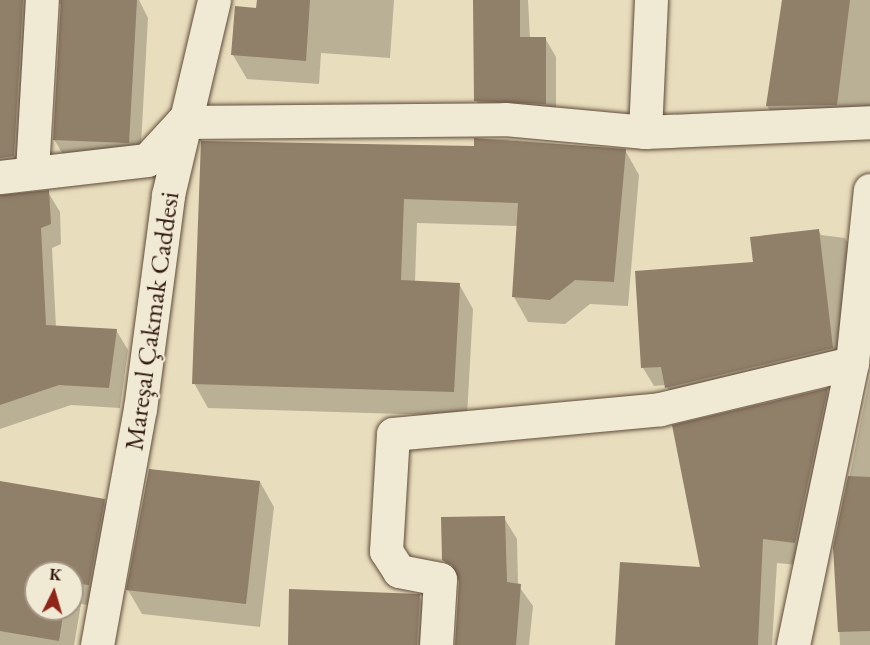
<!DOCTYPE html>
<meta charset="utf-8">
<style>
body{margin:0}
#map{position:relative;width:870px;height:645px;overflow:hidden;background:#e8ddbc;font-family:"EB Garamond",serif}
div>[style]{position:absolute}
.shadow>*{inset:0;background:#0003}
.building>*{inset:0;background:#907f69}
.roads{filter:drop-shadow(0 0 2px #5f4b3b) drop-shadow(0 0 2px #5f4b3b)}
.street>*{height:33px;margin:-16.5px;padding:0 16.5px;transform-origin:16.5px;border-radius:16.5px;background:#f0e9d3}
span{translate:-50% -50%;white-space:nowrap;text-align:center;line-height:1.15;-webkit-text-stroke:4.5px #f0e9d3;paint-order:stroke}
.street-label{font-size:27px;color:#311a10}
.north{position:absolute;left:24px;top:561px;width:60px;height:60px;box-sizing:border-box;background:#f0e9d3;border:2px solid #a49685;border-radius:50%;rotate:5deg;font-size:16px;font-weight:700;line-height:24px;text-align:center;color:#311a10}
.north::after{content:'';display:block;margin:auto;width:21px;height:27px;background:#8f2418;clip-path:polygon(50% 0,100% 100%,50% 72%,0 100%)}
</style>
<div id="map">
<div class="shadow">
<div style="clip-path:polygon(0 0,139px 0,148px 18px,140px 163px,66px 160px,54px 139px,62px 4px,46px 3px,25px 177px,0 183px)"></div>
<div style="clip-path:polygon(258px 0,394px 0,390px 58px,321px 53px,319px 84px,247px 79px,233px 55px,257px 10px)"></div>
<div style="clip-path:polygon(475px 0,528px 0,530px 38px,545px 38px,556px 57px,556px 122px,486px 119px,476px 100px)"></div>
<div style="clip-path:polygon(783px 0,870px 0,870px 127px,781px 129px,767px 106px)"></div>
<div style="clip-path:polygon(504px 139px,625px 150px,639px 175px,628px 306px,590px 304px,565px 324px,528px 322px,514px 297px,518px 226px,417px 223px,415px 282px,459px 284px,473px 309px,467px 416px,208px 408px,194px 383px,202px 142px,476px 148px,476px 140px)"></div>
<div style="clip-path:polygon(48px 192px,60px 212px,61px 244px,52px 248px,56px 327px,116px 330px,128px 350px,120px 408px,71px 405px,0 429px,0 195px)"></div>
<div style="clip-path:polygon(819px 231px,821px 235px,845px 238px,856px 257px,845px 366px,677px 406px,666px 385px,654px 386px,643px 368px,754px 264px)"></div>
<div style="clip-path:polygon(870px 376px,870px 645px,840px 645px,835px 548px)"></div>
<div style="clip-path:polygon(827px 390px,841px 414px,809px 566px,777px 563px,772px 645px,617px 645px,702px 569px)"></div>
<div style="clip-path:polygon(evenodd,0 482px,104px 500px,116px 522px,101px 607px,81px 604px,74px 645px,0 645px,0 482px,36px 573px,72px 573px,72px 609px,36px 609px,36px 573px)"></div>
<div style="clip-path:polygon(260px 482px,274px 507px,260px 627px,142px 614px,128px 590px)"></div>
<div style="clip-path:polygon(504px 518px,517px 539px,518px 585px,533px 606px,529px 645px,456px 645px,460px 583px,443px 560px)"></div>
<div style="clip-path:polygon(419px 596px,432px 617px,431px 645px,289px 645px)"></div>
</div>
<div class="building">
<div style="clip-path:polygon(0 0,23px 0,14px 156px,0 158px)"></div>
<div style="clip-path:polygon(61px 0,137px 0,129px 143px,53px 140px)"></div>
<div style="clip-path:polygon(257px 0,310px 0,306px 61px,231px 55px,235px 6px,256px 8px)"></div>
<div style="clip-path:polygon(473px 0,520px 0,520px 37px,546px 37px,546px 104px,474px 101px)"></div>
<div style="clip-path:polygon(782px 0,850px 0,837px 105px,766px 106px)"></div>
<div style="clip-path:polygon(474px 138px,626px 149px,614px 282px,575px 280px,550px 300px,512px 297px,518px 203px,404px 199px,401px 280px,460px 283px,454px 392px,192px 384px,201px 141px,474px 146px)"></div>
<div style="clip-path:polygon(49px 190px,51px 224px,41px 228px,46px 325px,117px 329px,109px 388px,59px 385px,0 405px,0 195px)"></div>
<div style="clip-path:polygon(819px 229px,833px 348px,665px 388px,661px 367px,641px 368px,635px 271px,753px 262px,750px 237px)"></div>
<div style="clip-path:polygon(828px 388px,795px 543px,763px 539px,758px 645px,615px 645px,620px 562px,700px 567px,672px 425px)"></div>
<div style="clip-path:polygon(149px 469px,260px 481px,246px 604px,126px 590px)"></div>
<div style="clip-path:polygon(848px 476px,870px 477px,870px 631px,838px 632px,833px 547px)"></div>
<div style="clip-path:polygon(0 481px,105px 499px,89px 585px,72px 583px,72px 573px,36px 573px,36px 609px,64px 609px,59px 641px,0 631px)"></div>
<div style="clip-path:polygon(505px 516px,507px 582px,521px 584px,516px 645px,455px 645px,459px 580px,452px 565px,442px 560px,441px 517px)"></div>
<div style="clip-path:polygon(289px 589px,420px 594px,417px 645px,288px 645px)"></div>
</div>
<div class="roads">
<div class="street">
<div style="left:645px;top:132px;width:132px;rotate:-87.4deg"></div>
<div style="left:32px;top:171px;width:171px;rotate:-86.7deg"></div>
<div style="left:0;top:177px;width:148px;rotate:-6.6deg"></div>
<div style="left:147px;top:160px;width:52px;rotate:-47.4deg"></div>
<div style="left:182px;top:122px;width:323px;rotate:-0.5deg"></div>
<div style="left:505px;top:119px;width:141px;rotate:5.3deg"></div>
<div style="left:645px;top:132px;width:225px;rotate:-2.5deg"></div>
<div style="left:97px;top:645px;width:240px;rotate:-79.7deg"></div>
<div style="left:140px;top:409px;width:216px;rotate:-82.5deg"></div>
<div style="left:168px;top:195px;width:200px;rotate:-76.7deg"></div>
<div style="left:436px;top:645px;width:66px;rotate:-86.5deg"></div>
<div style="left:440px;top:579px;width:42px;rotate:-169deg"></div>
<div style="left:399px;top:571px;width:24px;rotate:-123deg"></div>
<div style="left:386px;top:551px;width:117px;rotate:-86.6deg"></div>
<div style="left:393px;top:434px;width:268px;rotate:-5.3deg"></div>
<div style="left:660px;top:409px;width:197px;rotate:-13.5deg"></div>
<div style="left:793px;top:645px;width:288px;rotate:-78.2deg"></div>
<div style="left:852px;top:363px;width:174px;rotate:-84.1deg"></div>
</div>
</div>
<div class="street-label">
<span style="left:151px;top:321px;rotate:-82deg">Mareşal Çakmak Caddesi</span>
</div>
<div class="north">K</div>
</div>
